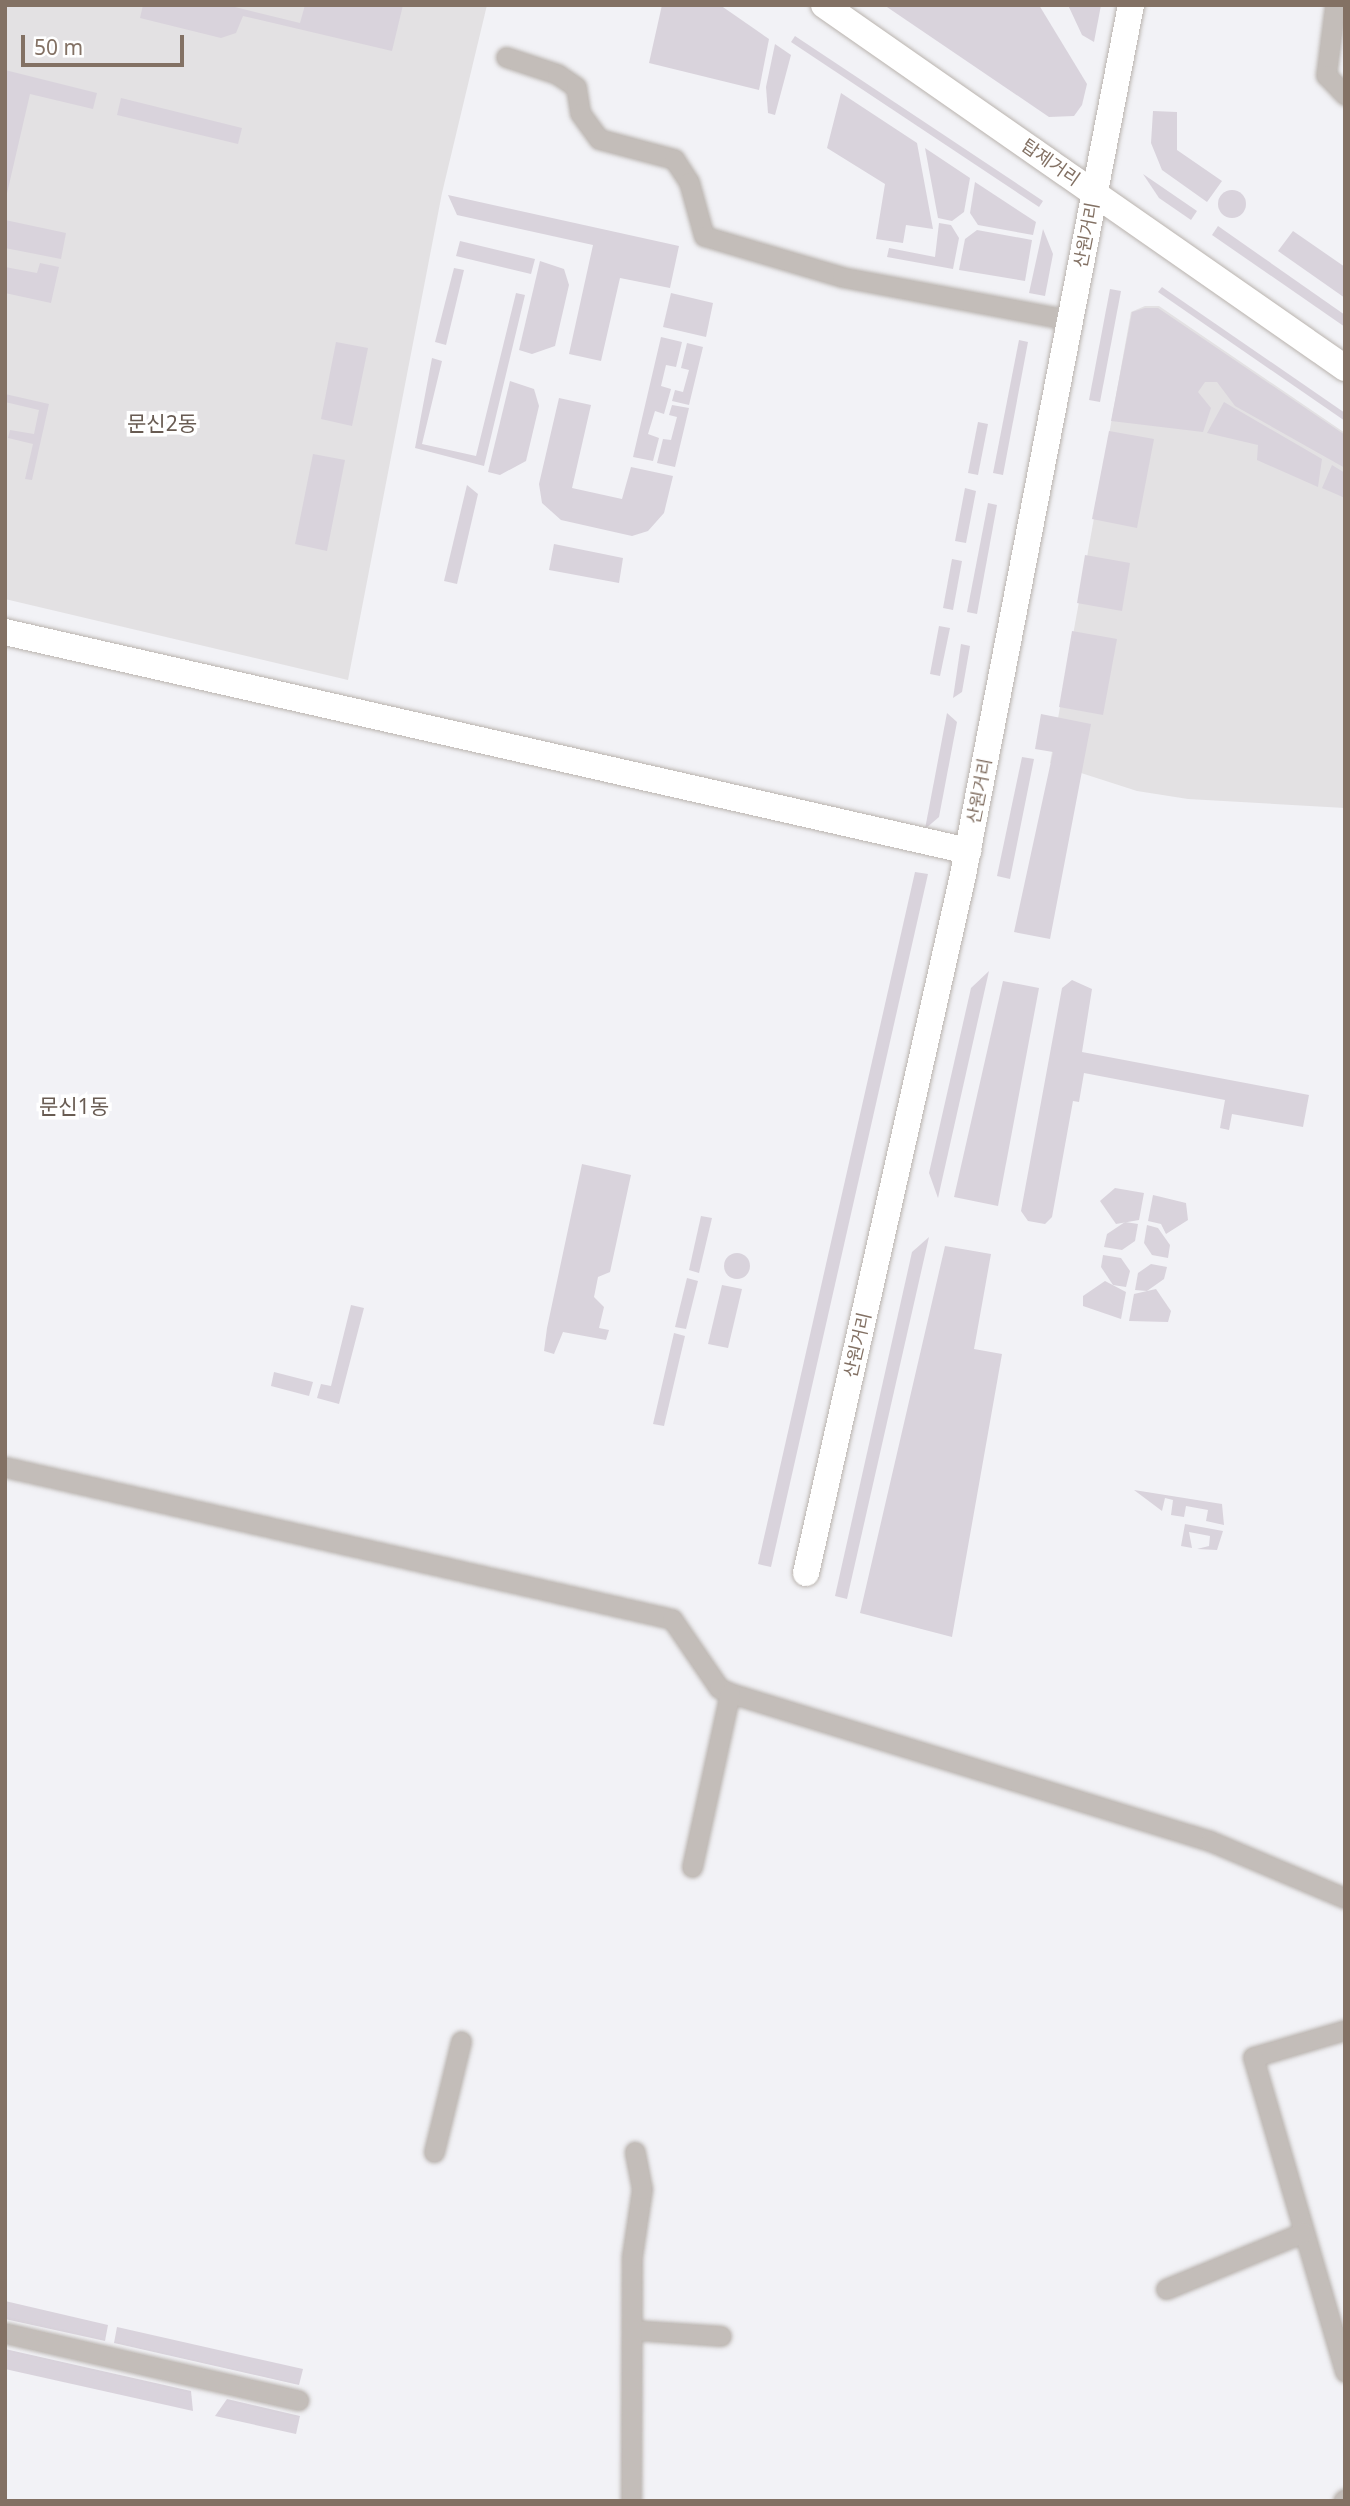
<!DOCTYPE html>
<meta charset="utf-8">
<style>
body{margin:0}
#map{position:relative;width:1350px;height:2506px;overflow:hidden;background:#f2f2f6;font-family:"Noto Sans","Noto Sans KR",sans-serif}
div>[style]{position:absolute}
.built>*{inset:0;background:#e3e1e3}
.green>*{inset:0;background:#d9d3dc}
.round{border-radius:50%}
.roads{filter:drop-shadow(0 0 2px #b9b3ae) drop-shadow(0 0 2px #b9b3ae)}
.minor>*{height:19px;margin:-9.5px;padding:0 9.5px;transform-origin:9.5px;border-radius:9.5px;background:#c3bdb9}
.secondary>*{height:26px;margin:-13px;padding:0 13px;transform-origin:13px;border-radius:13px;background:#fff}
span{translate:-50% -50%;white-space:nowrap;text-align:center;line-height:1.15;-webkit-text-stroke:7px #fff;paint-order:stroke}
.street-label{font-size:18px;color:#837164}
.quarter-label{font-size:21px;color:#685b52}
.frame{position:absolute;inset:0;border:7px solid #837164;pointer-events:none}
.scale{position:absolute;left:21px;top:35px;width:163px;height:32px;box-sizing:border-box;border:4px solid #837164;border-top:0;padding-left:9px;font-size:21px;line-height:24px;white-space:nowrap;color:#837164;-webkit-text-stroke:5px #fff;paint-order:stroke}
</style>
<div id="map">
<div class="built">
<div style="clip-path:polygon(5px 5px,487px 5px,442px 193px,348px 680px,5px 599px)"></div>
<div style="clip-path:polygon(1145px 306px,1159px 306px,1345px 433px,1345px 808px,1188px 799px,1137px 791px,1050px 763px,1131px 312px)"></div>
</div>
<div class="green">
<div style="clip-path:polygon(143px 5px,227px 5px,300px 23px,305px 5px,403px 5px,392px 51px,243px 16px,236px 33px,221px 38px,140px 18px)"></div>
<div style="clip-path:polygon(662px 5px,720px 5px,769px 39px,759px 90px,649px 63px)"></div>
<div style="clip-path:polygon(884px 5px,1039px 5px,1087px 84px,1082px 105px,1074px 116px,1049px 117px)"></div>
<div style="clip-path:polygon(1068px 5px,1101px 5px,1094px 42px,1082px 35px)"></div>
<div style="clip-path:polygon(795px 36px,1043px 201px,1039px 207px,791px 42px)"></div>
<div style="clip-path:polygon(775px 44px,791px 55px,775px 115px,768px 113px,766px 87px)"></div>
<div style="clip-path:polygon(5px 70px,97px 93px,93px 109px,30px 94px,5px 202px)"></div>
<div style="clip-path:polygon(841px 93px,917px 143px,933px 229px,906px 225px,903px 243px,876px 239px,885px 184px,827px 148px)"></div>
<div style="clip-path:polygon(121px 98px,242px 128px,238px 144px,117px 115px)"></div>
<div style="clip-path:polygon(1153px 111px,1177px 112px,1177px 150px,1222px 181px,1207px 202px,1162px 170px,1151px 143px)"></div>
<div style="clip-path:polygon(925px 148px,970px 178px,964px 212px,952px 221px,938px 218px)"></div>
<div style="clip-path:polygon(1143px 174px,1197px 211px,1191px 220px,1159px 198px)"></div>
<div style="clip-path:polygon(975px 182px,1036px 222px,1033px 235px,978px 225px,970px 213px)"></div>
<div class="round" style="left:1218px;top:190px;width:28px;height:28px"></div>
<div style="clip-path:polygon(448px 195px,679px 246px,670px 288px,620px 278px,601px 361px,569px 354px,593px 245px,457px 215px)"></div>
<div style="clip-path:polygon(5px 220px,66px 233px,61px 259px,5px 248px)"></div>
<div style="clip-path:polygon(939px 223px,951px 225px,959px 238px,953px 269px,887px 257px,889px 248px,935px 257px)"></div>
<div style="clip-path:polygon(1218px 226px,1345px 315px,1345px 327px,1212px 235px)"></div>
<div style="clip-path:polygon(1043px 229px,1053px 254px,1045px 296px,1029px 293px)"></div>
<div style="clip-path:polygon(977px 230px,1032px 240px,1025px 281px,959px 270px,965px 239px)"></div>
<div style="clip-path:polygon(1293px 231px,1345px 267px,1345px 298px,1278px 251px)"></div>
<div style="clip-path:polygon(460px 241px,535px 259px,531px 274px,456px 256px)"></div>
<div style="clip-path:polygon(540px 261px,564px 269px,569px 285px,555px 346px,532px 354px,519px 350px)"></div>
<div style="clip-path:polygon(40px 263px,59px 267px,51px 303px,5px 293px,5px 267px,37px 273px)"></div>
<div style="clip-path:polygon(454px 268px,464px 270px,446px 345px,435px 342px)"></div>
<div style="clip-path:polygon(1162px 287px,1345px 413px,1345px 421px,1158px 292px)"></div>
<div style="clip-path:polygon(1110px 289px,1121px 291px,1100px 402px,1089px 400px)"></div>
<div style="clip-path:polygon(516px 293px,525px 295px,484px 466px,415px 448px,432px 358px,442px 361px,422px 444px,476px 456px)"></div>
<div style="clip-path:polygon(671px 293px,713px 303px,706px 337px,663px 327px)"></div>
<div style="clip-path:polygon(1145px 308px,1158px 308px,1345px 435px,1345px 468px,1235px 406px,1217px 382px,1205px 382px,1198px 392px,1211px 408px,1203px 432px,1111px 421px,1132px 312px)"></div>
<div style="clip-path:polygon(661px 337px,682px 342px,676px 367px,666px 365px,661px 386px,671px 389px,664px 414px,655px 411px,648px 434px,659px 438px,653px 461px,633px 457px)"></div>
<div style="clip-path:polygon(1019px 340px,1028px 342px,1003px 475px,993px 473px)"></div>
<div style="clip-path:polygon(336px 342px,368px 348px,352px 426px,321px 419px)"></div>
<div style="clip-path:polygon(687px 343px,703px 347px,689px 405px,672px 401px,675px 390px,683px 392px,689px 370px,681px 368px)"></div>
<div style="clip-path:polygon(510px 381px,534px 389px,539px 406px,526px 461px,500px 475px,488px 472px)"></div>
<div style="clip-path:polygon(5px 394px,49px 404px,32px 480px,25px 479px,33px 444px,8px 438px,10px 430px,34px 434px,39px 410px,5px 402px)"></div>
<div style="clip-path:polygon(559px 398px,591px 405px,572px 488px,622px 499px,631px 467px,673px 476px,664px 513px,648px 531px,632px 536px,561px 520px,542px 503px,539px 484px)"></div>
<div style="clip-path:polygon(1224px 402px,1322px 459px,1318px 487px,1257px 460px,1258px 445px,1207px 433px)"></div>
<div style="clip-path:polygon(672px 405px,689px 408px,675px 467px,657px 463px,663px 439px,671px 440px,677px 417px,669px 415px)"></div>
<div style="clip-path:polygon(978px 422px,988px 424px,978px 475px,968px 473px)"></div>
<div style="clip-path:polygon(1109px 431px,1154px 439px,1137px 528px,1092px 519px)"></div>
<div style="clip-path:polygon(313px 454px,345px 460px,327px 551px,295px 544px)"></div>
<div style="clip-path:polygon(1332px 465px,1345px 473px,1345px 498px,1322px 488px)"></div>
<div style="clip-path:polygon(467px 485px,478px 494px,457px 584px,444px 581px)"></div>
<div style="clip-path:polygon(965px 488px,976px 491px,966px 543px,955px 541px)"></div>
<div style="clip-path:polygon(988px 503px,997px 505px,977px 614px,967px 612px)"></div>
<div style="clip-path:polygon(554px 544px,623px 558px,619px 583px,549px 570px)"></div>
<div style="clip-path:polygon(1085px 555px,1130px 563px,1122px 611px,1077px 603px)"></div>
<div style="clip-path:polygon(952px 559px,962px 561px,953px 610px,943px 608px)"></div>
<div style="clip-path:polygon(939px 626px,950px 628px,940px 676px,930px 674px)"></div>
<div style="clip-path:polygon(1072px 631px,1117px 639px,1103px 715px,1059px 707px)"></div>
<div style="clip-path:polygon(961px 644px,970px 646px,962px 692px,953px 698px)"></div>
<div style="clip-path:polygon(947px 713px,957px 722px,939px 817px,925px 829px)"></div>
<div style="clip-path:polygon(1041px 714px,1091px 724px,1050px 939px,1014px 932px,1053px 752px,1035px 749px)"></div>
<div style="clip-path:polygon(1022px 757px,1034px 759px,1010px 879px,997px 876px)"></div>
<div style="clip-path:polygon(915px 872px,928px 874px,771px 1567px,758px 1564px)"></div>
<div style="clip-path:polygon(989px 971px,938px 1198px,929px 1173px,971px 988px)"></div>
<div style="clip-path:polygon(1072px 980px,1092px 989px,1082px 1052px,1309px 1095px,1303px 1127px,1232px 1114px,1229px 1130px,1220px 1128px,1225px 1100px,1084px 1073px,1079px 1102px,1073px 1101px,1052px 1217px,1045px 1224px,1028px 1221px,1021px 1211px,1062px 988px)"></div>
<div style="clip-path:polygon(1003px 981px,1039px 988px,998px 1206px,954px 1197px)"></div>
<div style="clip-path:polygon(582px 1164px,631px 1175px,610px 1272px,598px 1277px,594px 1297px,604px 1307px,599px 1328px,609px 1330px,606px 1340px,563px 1332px,554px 1354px,544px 1351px,547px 1328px)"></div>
<div style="clip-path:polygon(1115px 1188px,1144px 1193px,1139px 1220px,1116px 1224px,1100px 1201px)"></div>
<div style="clip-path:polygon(1153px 1195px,1186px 1203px,1188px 1220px,1166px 1234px,1161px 1224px,1148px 1221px)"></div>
<div style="clip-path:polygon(701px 1216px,712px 1218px,699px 1273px,689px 1270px)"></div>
<div style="clip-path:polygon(1125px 1222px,1138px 1224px,1135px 1241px,1122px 1250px,1104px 1247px,1107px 1234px)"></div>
<div style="clip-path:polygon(1147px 1225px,1158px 1228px,1170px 1245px,1168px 1258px,1152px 1255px,1144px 1243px)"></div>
<div style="clip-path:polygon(929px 1237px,847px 1599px,835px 1596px,912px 1252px)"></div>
<div style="clip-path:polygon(945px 1246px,991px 1254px,974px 1349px,1002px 1354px,952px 1637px,860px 1613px)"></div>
<div class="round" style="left:724px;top:1253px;width:26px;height:26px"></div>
<div style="clip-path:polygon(1103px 1255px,1121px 1258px,1130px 1271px,1126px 1287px,1113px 1285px,1101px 1267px)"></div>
<div style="clip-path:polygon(1151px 1264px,1167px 1267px,1164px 1279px,1147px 1291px,1135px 1290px,1138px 1273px)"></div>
<div style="clip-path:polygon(687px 1278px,698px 1281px,686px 1329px,675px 1327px)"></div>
<div style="clip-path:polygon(1105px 1281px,1126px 1292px,1121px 1319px,1083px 1306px,1083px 1296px)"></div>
<div style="clip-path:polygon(722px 1285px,742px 1289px,728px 1348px,708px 1344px)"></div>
<div style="clip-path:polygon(1156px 1289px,1171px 1311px,1168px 1322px,1129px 1321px,1134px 1294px)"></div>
<div style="clip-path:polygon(351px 1305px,364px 1308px,339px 1404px,317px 1398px,321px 1384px,331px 1386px)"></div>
<div style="clip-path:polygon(674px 1333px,685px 1336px,664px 1426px,653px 1424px)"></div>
<div style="clip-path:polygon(274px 1372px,313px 1382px,309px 1396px,271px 1386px)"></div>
<div style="clip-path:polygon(1134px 1490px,1222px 1504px,1224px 1525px,1206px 1521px,1208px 1510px,1186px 1506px,1184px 1517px,1171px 1515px,1173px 1500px,1165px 1498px,1162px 1511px)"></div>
<div style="clip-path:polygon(1185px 1524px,1223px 1531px,1217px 1550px,1197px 1549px,1209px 1546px,1210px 1536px,1189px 1532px,1192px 1548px,1181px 1546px)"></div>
<div style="clip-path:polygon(5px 2301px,108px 2325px,105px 2341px,5px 2319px)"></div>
<div style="clip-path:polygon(117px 2327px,303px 2369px,299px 2385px,114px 2343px)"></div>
<div style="clip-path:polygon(5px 2349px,191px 2391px,193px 2411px,5px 2369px)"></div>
<div style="clip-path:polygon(227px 2399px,300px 2416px,296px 2434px,215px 2416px)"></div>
</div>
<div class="roads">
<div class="minor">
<div style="left:1335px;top:5px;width:71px;rotate:97.3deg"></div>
<div style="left:1326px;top:75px;width:28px;rotate:46deg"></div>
<div style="left:506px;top:57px;width:54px;rotate:18.4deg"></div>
<div style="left:557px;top:74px;width:23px;rotate:34deg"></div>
<div style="left:576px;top:87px;width:26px;rotate:81deg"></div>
<div style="left:580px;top:113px;width:32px;rotate:54deg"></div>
<div style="left:599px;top:139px;width:78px;rotate:14.9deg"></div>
<div style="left:674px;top:159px;width:27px;rotate:57deg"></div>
<div style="left:689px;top:182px;width:56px;rotate:74.5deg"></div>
<div style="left:704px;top:236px;width:144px;rotate:16.5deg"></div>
<div style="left:842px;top:277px;width:232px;rotate:10.7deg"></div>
<div style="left:5px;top:1467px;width:684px;rotate:12.84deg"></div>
<div style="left:672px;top:1619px;width:83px;rotate:55.7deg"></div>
<div style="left:719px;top:1688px;width:12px;rotate:24deg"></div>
<div style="left:730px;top:1693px;width:502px;rotate:17.14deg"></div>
<div style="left:1210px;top:1841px;width:147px;rotate:22.9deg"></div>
<div style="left:692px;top:1867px;width:178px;rotate:-77.7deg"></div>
<div style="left:1345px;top:2030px;width:96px;rotate:163.6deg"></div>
<div style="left:1253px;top:2057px;width:328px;rotate:73.7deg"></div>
<div style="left:434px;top:2152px;width:114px;rotate:-76.3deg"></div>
<div style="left:1166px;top:2289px;width:149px;rotate:-22.4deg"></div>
<div style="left:634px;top:2330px;width:87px;rotate:3.9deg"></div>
<div style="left:5px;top:2333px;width:301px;rotate:12.9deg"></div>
<div style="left:631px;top:2501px;width:245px;rotate:-89.8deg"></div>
<div style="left:632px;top:2256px;width:68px;rotate:-81.5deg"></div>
<div style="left:642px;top:2189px;width:38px;rotate:-101deg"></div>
<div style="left:1343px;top:2501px;width:3px;rotate:-45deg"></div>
</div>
<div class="secondary">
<div style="left:824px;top:5px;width:635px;rotate:34.87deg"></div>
<div style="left:5px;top:632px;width:988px;rotate:12.81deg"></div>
<div style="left:806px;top:1573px;width:715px;rotate:-77.32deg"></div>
<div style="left:963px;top:875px;width:886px;rotate:-79.07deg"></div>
</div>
</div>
<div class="street-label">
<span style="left:1051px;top:162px;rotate:35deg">탑제거리</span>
<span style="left:1086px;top:235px;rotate:-79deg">산원거리</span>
<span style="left:979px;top:791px;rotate:-79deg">산원거리</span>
<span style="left:857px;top:1345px;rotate:-77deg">산원거리</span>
</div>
<div class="quarter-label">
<span style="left:162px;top:423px">문신2동</span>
<span style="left:74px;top:1106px">문신1동</span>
</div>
<div class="frame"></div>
<div class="scale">50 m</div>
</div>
